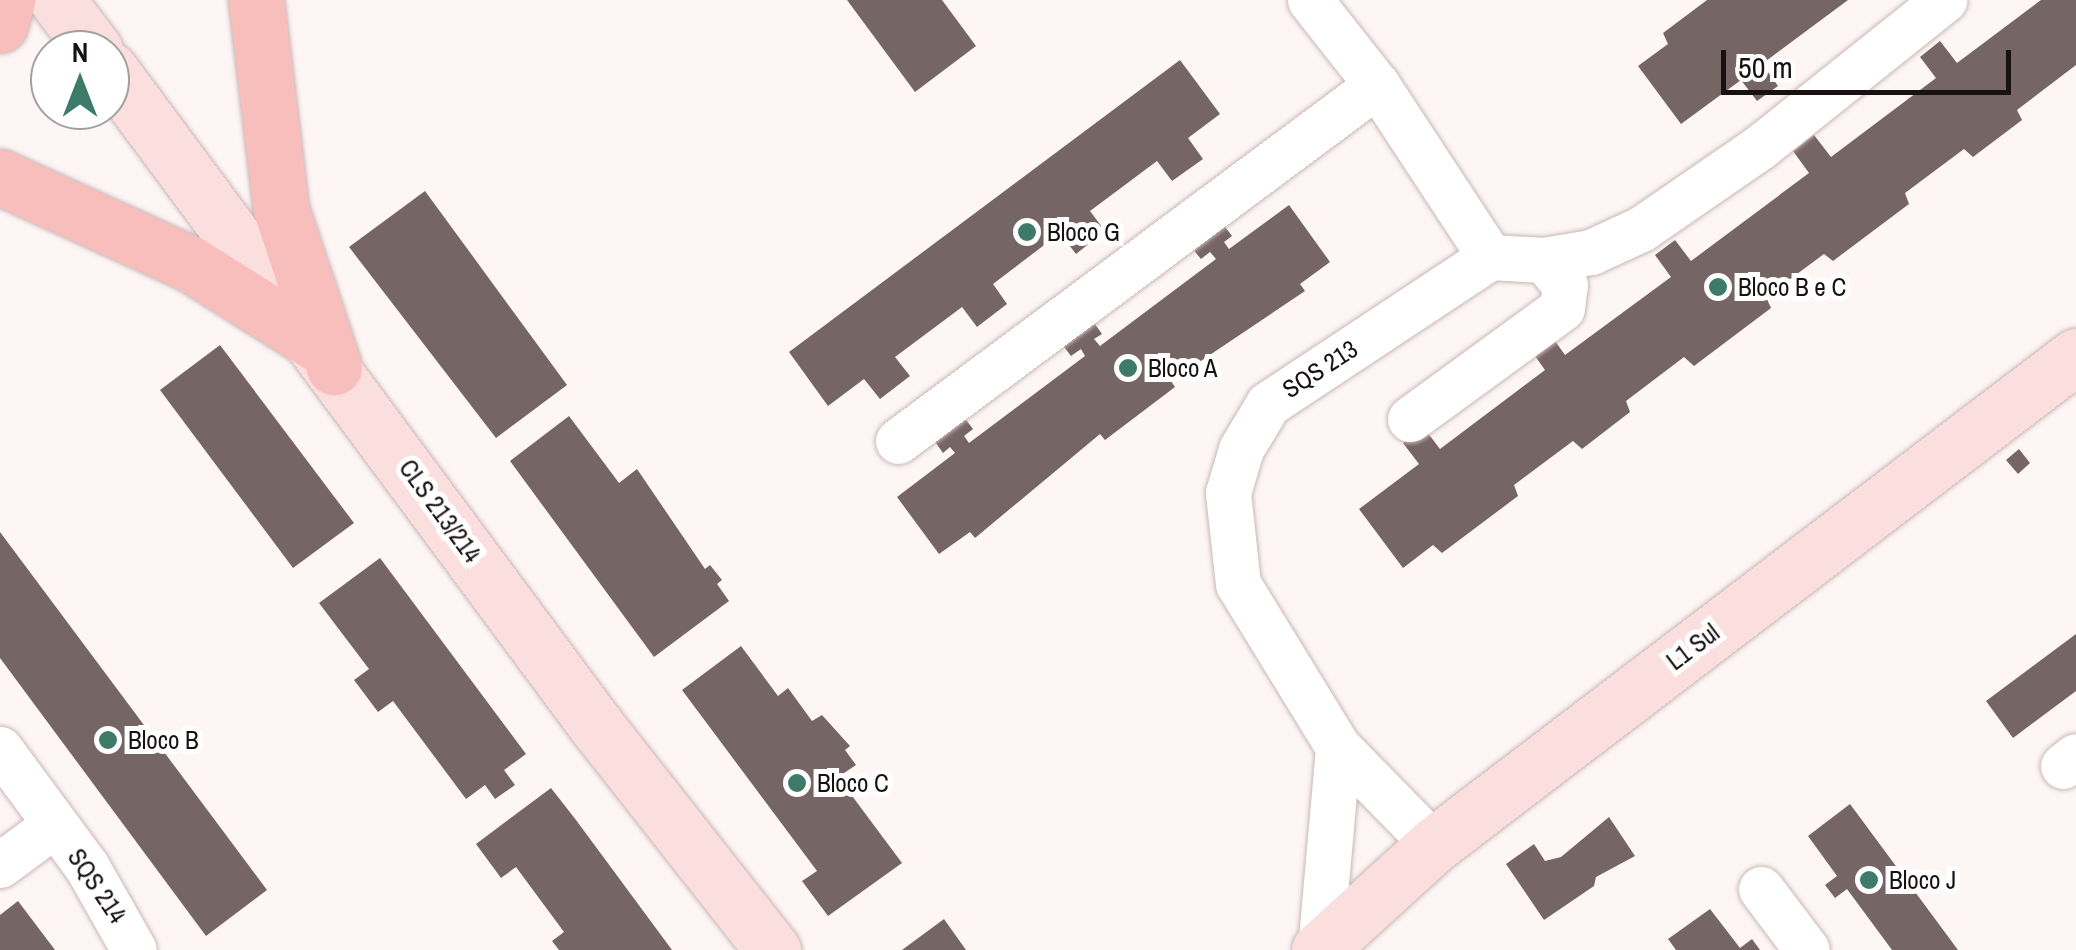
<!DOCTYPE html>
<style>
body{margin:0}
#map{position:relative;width:2076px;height:950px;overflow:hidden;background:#fdf6f5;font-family:"Archivo Narrow",sans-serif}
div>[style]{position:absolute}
.building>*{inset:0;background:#756564}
.roads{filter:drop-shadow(0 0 2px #c9b7b6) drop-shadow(0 0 2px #c9b7b6)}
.street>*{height:45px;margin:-22.5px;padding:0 22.5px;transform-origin:22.5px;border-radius:22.5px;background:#fff}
.secondary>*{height:55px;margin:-27.5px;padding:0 27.5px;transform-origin:27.5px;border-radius:27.5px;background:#fbdede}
.primary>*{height:55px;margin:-27.5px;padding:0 27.5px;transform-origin:27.5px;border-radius:27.5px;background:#f8bebc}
.dots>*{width:28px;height:28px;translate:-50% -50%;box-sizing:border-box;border:5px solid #fff;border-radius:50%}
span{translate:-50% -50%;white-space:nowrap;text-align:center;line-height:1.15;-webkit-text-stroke:10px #fff;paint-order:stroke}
.poi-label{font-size:25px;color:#171111}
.left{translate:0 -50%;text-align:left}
.street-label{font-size:25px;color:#171111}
.north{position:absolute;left:30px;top:30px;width:100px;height:100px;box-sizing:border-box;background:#fff;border:2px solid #a2a0a0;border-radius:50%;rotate:0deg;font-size:28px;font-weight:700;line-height:40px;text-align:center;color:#171111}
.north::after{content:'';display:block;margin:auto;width:35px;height:45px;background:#3d7b68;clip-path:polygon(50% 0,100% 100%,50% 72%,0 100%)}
.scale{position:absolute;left:1721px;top:50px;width:290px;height:45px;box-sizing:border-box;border:5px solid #171111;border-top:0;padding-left:12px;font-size:30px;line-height:35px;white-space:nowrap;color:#171111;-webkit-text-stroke:8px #fff;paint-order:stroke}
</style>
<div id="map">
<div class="building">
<div style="clip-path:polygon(847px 0,942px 0,976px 46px,915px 92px)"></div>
<div style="clip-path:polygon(1707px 0,1848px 0,1762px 64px,1778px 86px,1757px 101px,1741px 80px,1681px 124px,1638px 66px,1668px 44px,1663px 33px)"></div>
<div style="clip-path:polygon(2041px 0,2076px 0,2076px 65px,2017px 110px,2022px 120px,1973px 157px,1964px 149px,1905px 193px,1909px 204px,1833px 261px,1824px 254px,1766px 297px,1771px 308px,1694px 366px,1684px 357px,1626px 401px,1630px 412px,1582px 449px,1573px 441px,1514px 485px,1518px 496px,1442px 553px,1433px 545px,1403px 568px,1359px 509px,1419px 464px,1403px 443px,1424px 428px,1440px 449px,1545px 370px,1530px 349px,1550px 334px,1565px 355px,1671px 277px,1655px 255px,1675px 240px,1691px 261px,1809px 173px,1793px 151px,1814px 135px,1831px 157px,1936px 78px,1920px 57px,1940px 41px,1957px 63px)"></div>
<div style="clip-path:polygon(1180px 60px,1220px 114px,1188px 138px,1203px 159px,1172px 181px,1157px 161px,1090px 211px,1105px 231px,1076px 254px,1060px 233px,993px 284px,1007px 304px,977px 327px,962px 307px,895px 357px,910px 376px,880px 399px,864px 379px,828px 406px,789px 352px)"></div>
<div style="clip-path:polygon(425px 191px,567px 385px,496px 438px,349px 247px)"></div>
<div style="clip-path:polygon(1289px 205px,1330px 262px,1300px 284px,1305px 291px,1171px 381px,1175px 387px,1105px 440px,1100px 434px,975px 538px,970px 532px,939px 554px,897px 497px,955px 453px,950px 447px,943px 453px,933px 439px,963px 416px,973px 429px,964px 436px,969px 443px,1085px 356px,1081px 349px,1071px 356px,1061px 343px,1092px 320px,1102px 334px,1094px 339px,1100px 346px,1216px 259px,1210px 252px,1201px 259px,1191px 247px,1222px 223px,1232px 236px,1224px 242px,1229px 249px)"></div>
<div style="clip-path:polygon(220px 345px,354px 523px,293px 568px,160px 390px)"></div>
<div style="clip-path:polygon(569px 416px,619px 483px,637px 469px,705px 569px,710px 565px,722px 580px,717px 584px,729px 601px,654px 657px,510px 461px)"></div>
<div style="clip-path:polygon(2019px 449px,2030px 463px,2018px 474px,2006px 460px)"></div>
<div style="clip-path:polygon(0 532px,267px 890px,206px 936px,0 658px)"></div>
<div style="clip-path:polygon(380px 558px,526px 754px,504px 770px,515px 785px,495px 799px,485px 785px,466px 799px,393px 701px,378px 712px,354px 680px,369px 669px,319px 603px)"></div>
<div style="clip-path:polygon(2076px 634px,2076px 691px,2013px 738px,1986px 701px)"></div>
<div style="clip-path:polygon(741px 646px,778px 696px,788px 688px,812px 721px,822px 715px,850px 746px,845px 750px,856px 765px,838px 777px,902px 863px,828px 916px,802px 881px,817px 871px,682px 690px)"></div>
<div style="clip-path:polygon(551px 788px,576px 820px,672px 950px,559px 950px,552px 941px,564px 932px,516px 867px,501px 878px,476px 844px)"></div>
<div style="clip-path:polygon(1850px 804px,1958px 950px,1892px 950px,1847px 889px,1835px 898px,1825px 885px,1837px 876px,1808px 836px)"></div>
<div style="clip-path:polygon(1609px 817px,1635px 856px,1596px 877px,1594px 886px,1544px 920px,1506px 864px,1534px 844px,1545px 861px,1561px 857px)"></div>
<div style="clip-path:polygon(18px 901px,55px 950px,0 950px,0 915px)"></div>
<div style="clip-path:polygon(1710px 909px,1740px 948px,1752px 939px,1760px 950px,1676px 950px,1668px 939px)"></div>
<div style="clip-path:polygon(944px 919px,966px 950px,902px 950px)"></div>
</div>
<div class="roads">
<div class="street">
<div style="left:1310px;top:0;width:108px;rotate:51.8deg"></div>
<div style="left:1377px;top:85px;width:206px;rotate:56.7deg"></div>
<div style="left:1410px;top:419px;width:188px;rotate:-36.1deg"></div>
<div style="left:1562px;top:308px;width:23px;rotate:-83deg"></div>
<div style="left:1565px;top:285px;width:33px;rotate:-130deg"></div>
<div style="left:898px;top:441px;width:597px;rotate:-36.62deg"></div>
<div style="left:0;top:749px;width:147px;rotate:53.6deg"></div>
<div style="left:87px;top:867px;width:95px;rotate:60.5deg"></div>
<div style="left:2063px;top:766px;width:16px;rotate:-38deg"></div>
<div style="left:1434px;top:845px;width:137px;rotate:-134.4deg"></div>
<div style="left:1338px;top:747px;width:191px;rotate:-121.5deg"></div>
<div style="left:1238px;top:584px;width:92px;rotate:-96.3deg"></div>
<div style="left:1228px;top:493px;width:46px;rotate:-73.5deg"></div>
<div style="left:1241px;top:449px;width:52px;rotate:-59deg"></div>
<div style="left:1268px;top:404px;width:266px;rotate:-33.5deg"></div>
<div style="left:1490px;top:257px;width:54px;rotate:3.2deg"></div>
<div style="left:1544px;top:260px;width:48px;rotate:-9.7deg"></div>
<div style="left:1591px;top:252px;width:55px;rotate:-24.7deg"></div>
<div style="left:1641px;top:229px;width:145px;rotate:-34.6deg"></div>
<div style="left:1760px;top:147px;width:236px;rotate:-38.6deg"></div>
<div style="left:0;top:865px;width:67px;rotate:-36.5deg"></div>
<div style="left:1761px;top:889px;width:76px;rotate:53deg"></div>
<div style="left:1320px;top:950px;width:204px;rotate:-84.9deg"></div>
</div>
<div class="secondary">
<div style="left:57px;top:0;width:63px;rotate:52.8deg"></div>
<div style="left:110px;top:70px;width:814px;rotate:53.44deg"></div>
<div style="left:595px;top:724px;width:288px;rotate:51.8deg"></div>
<div style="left:1319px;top:950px;width:156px;rotate:-42.4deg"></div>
<div style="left:1434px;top:845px;width:807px;rotate:-37.3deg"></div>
</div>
<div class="primary">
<div style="left:256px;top:0;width:210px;rotate:83.2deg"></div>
<div style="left:281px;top:209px;width:167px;rotate:71.5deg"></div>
<div style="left:0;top:25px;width:26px;rotate:-74deg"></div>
<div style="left:0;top:177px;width:208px;rotate:24.5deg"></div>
<div style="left:189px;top:263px;width:150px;rotate:32.2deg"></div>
</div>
</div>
<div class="dots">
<div style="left:1027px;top:232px;background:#3d7b68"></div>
<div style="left:1718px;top:287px;background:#3d7b68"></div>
<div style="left:1128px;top:368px;background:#3d7b68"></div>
<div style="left:108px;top:740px;background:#3d7b68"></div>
<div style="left:797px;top:783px;background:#3d7b68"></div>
<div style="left:1869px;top:880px;background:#3d7b68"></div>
</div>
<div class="poi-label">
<span class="left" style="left:1047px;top:232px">Bloco G</span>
<span class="left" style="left:1738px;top:287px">Bloco B e C</span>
<span class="left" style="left:1148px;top:368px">Bloco A</span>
<span class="left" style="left:128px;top:740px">Bloco B</span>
<span class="left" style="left:817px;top:783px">Bloco C</span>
<span class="left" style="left:1889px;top:880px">Bloco J</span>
</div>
<div class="street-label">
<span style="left:1320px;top:369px;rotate:-33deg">SQS 213</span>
<span style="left:440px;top:511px;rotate:54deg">CLS 213/214</span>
<span style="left:1693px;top:647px;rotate:-37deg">L1 Sul</span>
<span style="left:97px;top:886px;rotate:56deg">SQS 214</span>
</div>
<div class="north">N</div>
<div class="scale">50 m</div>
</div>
